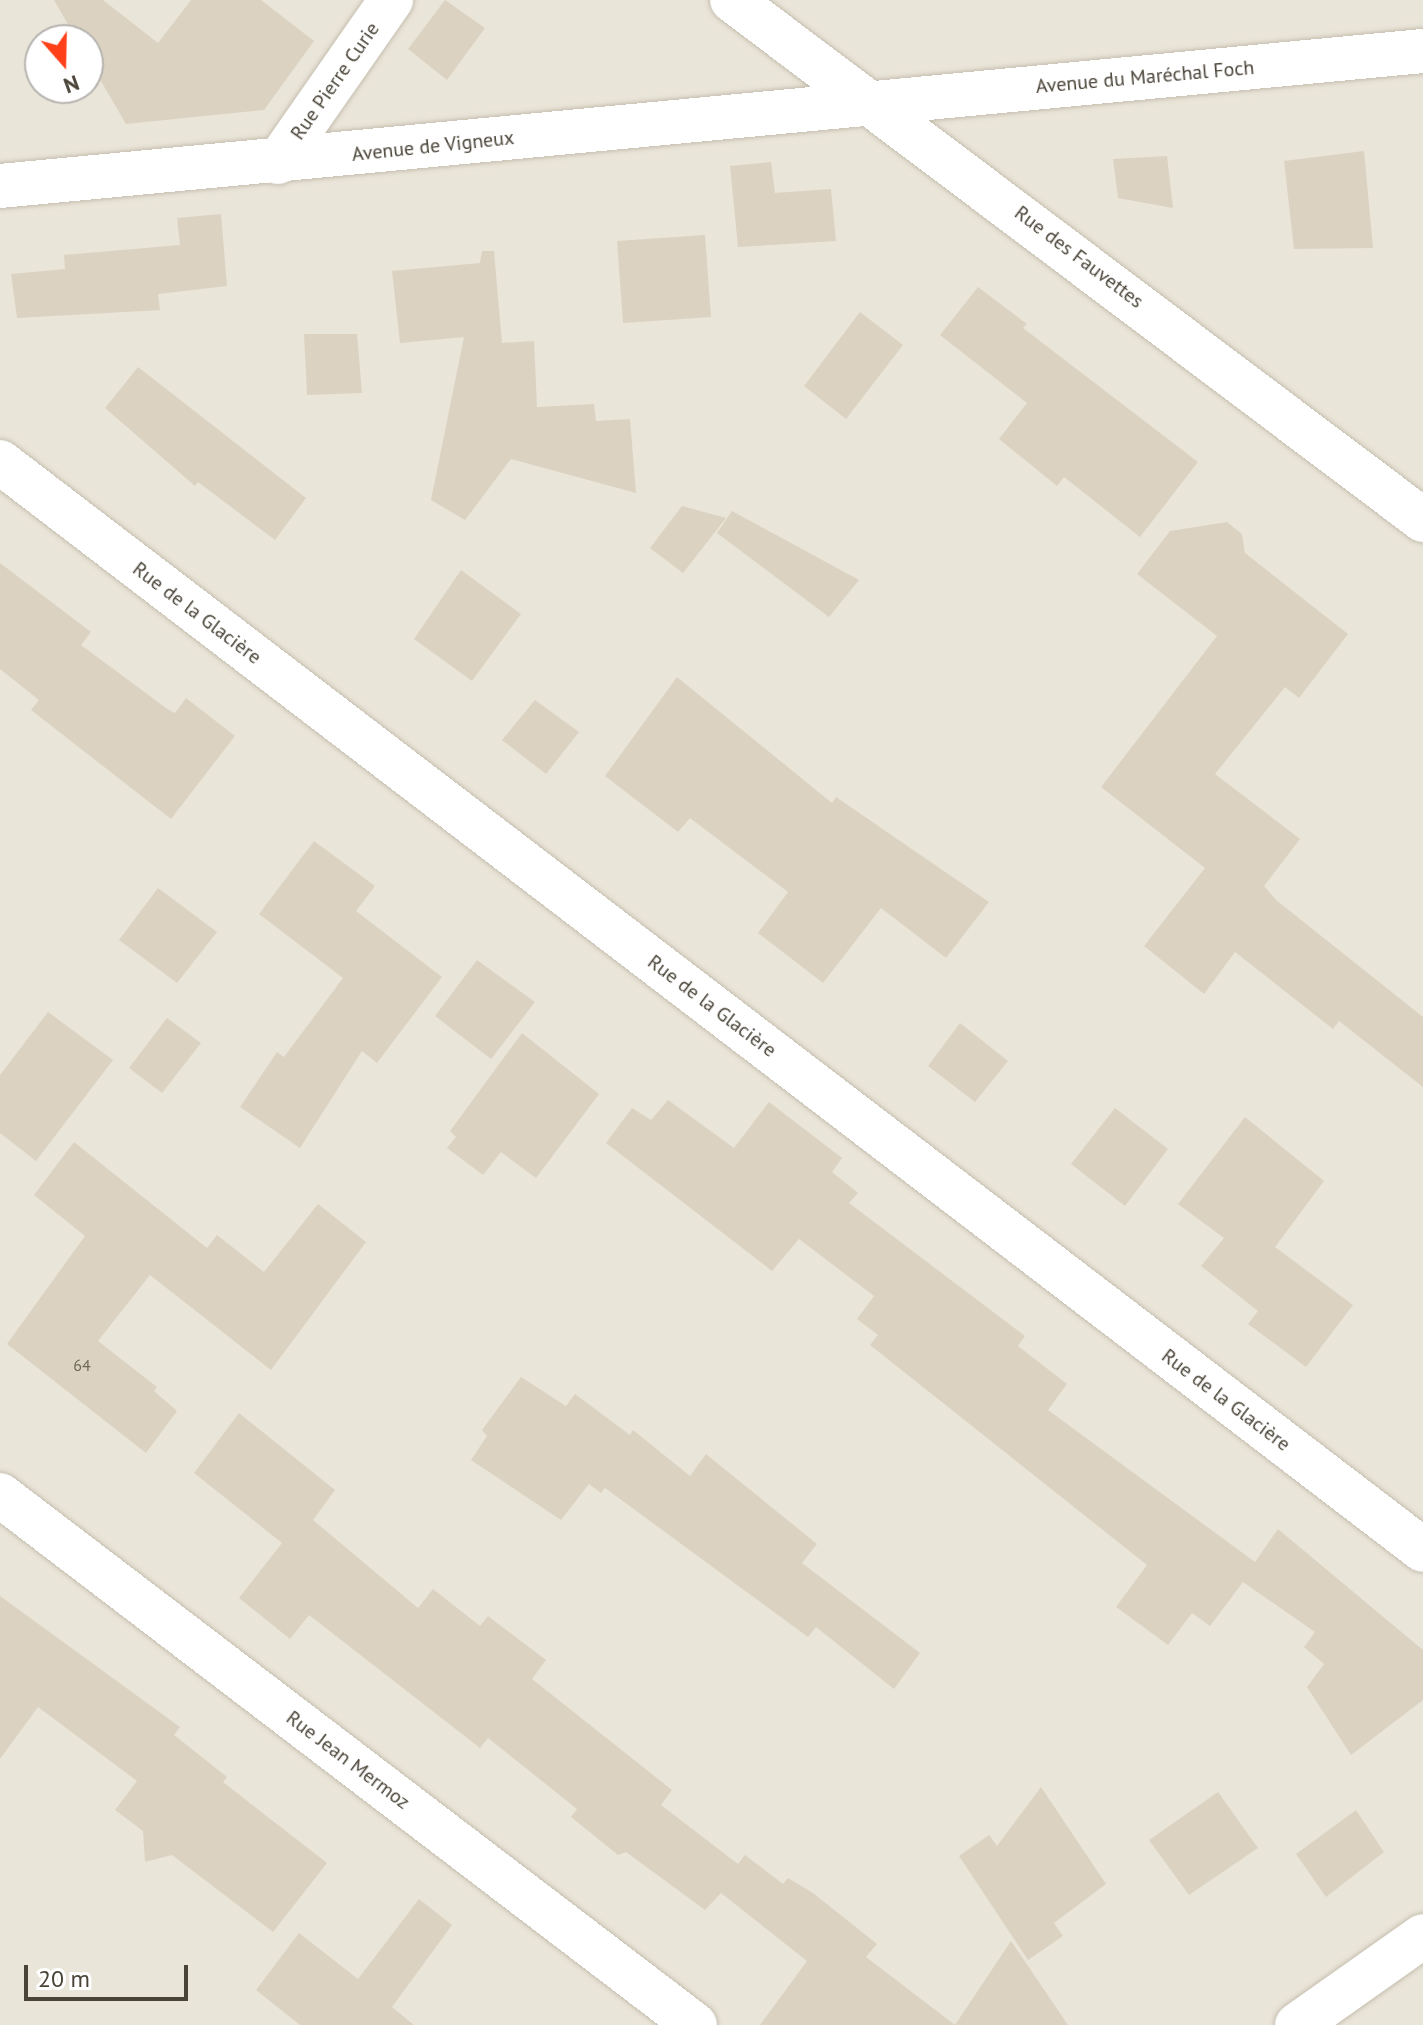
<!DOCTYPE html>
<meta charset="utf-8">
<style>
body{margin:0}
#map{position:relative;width:1423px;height:2025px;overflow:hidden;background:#f6f3eb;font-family:"PT Sans",sans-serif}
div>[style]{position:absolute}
.residential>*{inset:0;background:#eae5d9}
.building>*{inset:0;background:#dbd2c2}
.roads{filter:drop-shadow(0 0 2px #c5beaf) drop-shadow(0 0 2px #c5beaf)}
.minor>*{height:44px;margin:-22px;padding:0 22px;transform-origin:22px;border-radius:22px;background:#fff}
span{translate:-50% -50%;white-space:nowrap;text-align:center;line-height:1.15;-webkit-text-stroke:8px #fff;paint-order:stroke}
.number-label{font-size:16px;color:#6e685a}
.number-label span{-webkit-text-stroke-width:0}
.street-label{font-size:20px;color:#4a4438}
.north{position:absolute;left:24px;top:24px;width:80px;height:80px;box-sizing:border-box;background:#fff;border:2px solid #b7b4af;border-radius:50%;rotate:160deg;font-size:22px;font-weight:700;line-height:32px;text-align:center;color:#4a4438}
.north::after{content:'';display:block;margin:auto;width:28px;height:36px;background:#ff4018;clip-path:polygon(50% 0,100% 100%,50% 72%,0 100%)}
.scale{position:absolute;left:24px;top:1965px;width:164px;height:36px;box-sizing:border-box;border:4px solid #4a4438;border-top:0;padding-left:10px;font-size:24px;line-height:28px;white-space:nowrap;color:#4a4438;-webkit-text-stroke:6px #fff;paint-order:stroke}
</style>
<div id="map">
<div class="residential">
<div style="clip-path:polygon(evenodd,0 0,1423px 0,1423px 2025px,0 2025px,0 0,40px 40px,88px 40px,88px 88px,40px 88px,40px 40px)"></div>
</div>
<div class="building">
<div style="clip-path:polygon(54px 0,103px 0,158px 43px,191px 0,261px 0,314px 41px,264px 110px,126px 124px,88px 59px,88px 40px,77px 40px)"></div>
<div style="clip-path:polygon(445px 0,485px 28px,447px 80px,408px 49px)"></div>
<div style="clip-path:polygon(1364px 151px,1373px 248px,1294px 249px,1284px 161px)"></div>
<div style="clip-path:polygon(1167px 156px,1173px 208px,1118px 198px,1113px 159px)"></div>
<div style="clip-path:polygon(771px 162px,775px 193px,831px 189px,836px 241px,738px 247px,730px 166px)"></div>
<div style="clip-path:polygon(221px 214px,227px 286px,158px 294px,160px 310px,17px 318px,11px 274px,65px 269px,64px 255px,180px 245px,177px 218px)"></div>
<div style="clip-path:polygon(705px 235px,711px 317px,623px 323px,617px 241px)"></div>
<div style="clip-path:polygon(482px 251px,494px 251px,502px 343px,534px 341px,537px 407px,594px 404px,596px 421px,630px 419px,636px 493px,511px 459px,465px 520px,431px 500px,464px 337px,400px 343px,392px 271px,480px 263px)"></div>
<div style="clip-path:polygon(978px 287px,1027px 324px,1023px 328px,1198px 462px,1140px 537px,1064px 477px,1057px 486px,999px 439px,1027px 403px,940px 335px)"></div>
<div style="clip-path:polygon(860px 312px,903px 345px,846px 419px,804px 386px)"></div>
<div style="clip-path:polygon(304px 334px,357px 334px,362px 393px,307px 395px)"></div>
<div style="clip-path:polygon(138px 367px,306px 498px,275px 540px,198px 482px,195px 486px,105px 408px)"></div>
<div style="clip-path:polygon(682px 506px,726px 518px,683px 573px,650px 548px)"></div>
<div style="clip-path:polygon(732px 511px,859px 580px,829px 617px,717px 533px)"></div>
<div style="clip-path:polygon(1227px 522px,1242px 534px,1245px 553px,1348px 634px,1299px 698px,1285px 687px,1215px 774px,1300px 839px,1264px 886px,1276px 900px,1423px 1017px,1423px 1087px,1339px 1021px,1333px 1029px,1235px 952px,1204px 994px,1144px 946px,1205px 868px,1101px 787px,1217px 636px,1137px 574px,1170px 531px)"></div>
<div style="clip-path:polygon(0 563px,91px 632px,81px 645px,166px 708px,175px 713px,186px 698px,235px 736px,171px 819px,31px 710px,39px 700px,0 669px)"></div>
<div style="clip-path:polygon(461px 570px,521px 614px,472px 681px,414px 639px)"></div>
<div style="clip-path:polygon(677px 677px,832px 803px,836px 797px,989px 902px,946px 958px,881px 908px,823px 983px,758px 933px,788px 892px,690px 818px,678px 832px,605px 776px)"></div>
<div style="clip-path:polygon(535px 700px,579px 732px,546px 774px,502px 740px)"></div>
<div style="clip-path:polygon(314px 841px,375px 886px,356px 911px,442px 977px,377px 1063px,362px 1051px,300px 1148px,240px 1107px,277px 1052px,284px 1057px,343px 978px,259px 914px)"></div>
<div style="clip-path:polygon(158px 888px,217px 932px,177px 983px,119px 940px)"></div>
<div style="clip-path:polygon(477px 960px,535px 1002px,491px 1059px,435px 1016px)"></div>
<div style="clip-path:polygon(48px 1012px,113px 1060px,36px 1161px,0 1133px,0 1075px)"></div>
<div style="clip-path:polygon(167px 1018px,201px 1043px,162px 1093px,129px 1068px)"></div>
<div style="clip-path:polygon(960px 1023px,1008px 1061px,975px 1102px,928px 1066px)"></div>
<div style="clip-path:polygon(522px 1033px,599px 1094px,536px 1178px,501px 1152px,483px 1175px,447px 1148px,456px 1137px,450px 1131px)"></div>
<div style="clip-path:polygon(668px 1100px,734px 1148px,769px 1102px,842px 1158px,832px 1172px,858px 1193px,849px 1203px,1025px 1336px,1018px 1346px,1067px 1384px,1048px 1410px,1255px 1562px,1278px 1529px,1423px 1650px,1423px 1700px,1351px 1755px,1307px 1687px,1324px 1664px,1304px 1647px,1315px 1632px,1243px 1582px,1210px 1626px,1192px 1613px,1168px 1645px,1116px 1607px,1147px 1565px,870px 1345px,878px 1335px,857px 1319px,874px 1296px,799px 1239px,772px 1271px,606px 1143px,632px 1108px,651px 1120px)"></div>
<div style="clip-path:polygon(1115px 1108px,1168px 1149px,1125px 1206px,1071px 1164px)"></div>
<div style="clip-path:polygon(1245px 1117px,1324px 1181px,1275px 1247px,1353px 1305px,1306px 1367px,1248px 1324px,1258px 1311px,1201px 1266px,1224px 1238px,1178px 1204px)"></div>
<div style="clip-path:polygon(74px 1142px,207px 1248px,217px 1235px,264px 1272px,318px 1204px,366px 1242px,271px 1370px,150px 1275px,98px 1341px,157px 1387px,154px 1391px,177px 1411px,146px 1453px,7px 1344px,85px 1236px,34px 1195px)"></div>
<div style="clip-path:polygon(521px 1377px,566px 1406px,575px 1394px,630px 1435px,633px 1430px,690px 1476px,706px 1454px,817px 1544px,802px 1563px,920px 1653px,894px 1689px,816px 1627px,808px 1637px,605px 1488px,601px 1493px,589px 1484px,561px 1520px,471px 1460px,487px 1436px,482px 1430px)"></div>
<div style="clip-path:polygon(239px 1413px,335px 1490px,313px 1520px,418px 1608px,433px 1589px,480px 1626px,488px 1616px,546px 1660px,532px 1679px,672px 1790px,661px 1805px,738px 1864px,745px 1855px,783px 1884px,788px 1878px,813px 1893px,877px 1944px,866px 1957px,955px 2025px,1011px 1941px,1068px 2025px,760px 2025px,807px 1961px,721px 1893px,705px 1910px,626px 1852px,618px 1855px,571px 1817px,577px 1809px,488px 1738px,480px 1748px,309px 1615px,290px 1639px,239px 1598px,282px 1543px,194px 1473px)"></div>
<div style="clip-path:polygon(0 1596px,180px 1727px,174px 1735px,227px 1777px,223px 1782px,327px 1863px,273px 1932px,172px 1855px,145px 1862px,143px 1831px,115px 1810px,137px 1781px,38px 1707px,0 1759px)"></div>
<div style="clip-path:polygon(1041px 1787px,1106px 1884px,1054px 1923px,1063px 1936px,1028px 1960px,959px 1856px,989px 1835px,997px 1846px)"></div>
<div style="clip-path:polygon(1218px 1792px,1258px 1848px,1189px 1895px,1149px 1840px)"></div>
<div style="clip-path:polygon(1356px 1810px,1384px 1852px,1326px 1897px,1296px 1854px)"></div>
<div style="clip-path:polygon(419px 1899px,452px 1925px,392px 2007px,414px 2025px,300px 2025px,256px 1990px,299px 1933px,358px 1979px)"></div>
</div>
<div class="roads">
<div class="minor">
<div style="left:732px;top:0;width:865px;rotate:36.96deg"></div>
<div style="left:278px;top:162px;width:198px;rotate:-55.1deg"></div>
<div style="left:0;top:186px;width:1429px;rotate:-5.42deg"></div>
<div style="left:0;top:462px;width:1791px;rotate:37.4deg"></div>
<div style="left:0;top:1495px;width:874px;rotate:37.33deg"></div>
<div style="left:1297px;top:2025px;width:154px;rotate:-35.2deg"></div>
</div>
</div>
<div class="number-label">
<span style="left:82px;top:1365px">64</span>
</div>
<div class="street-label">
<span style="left:1145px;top:77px;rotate:-5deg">Avenue du Maréchal Foch</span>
<span style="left:335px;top:81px;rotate:-55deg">Rue Pierre Curie</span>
<span style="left:433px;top:146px;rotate:-6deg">Avenue de Vigneux</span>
<span style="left:1079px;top:257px;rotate:37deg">Rue des Fauvettes</span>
<span style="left:197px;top:613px;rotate:37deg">Rue de la Glacière</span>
<span style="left:712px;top:1006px;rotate:37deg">Rue de la Glacière</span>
<span style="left:1226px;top:1400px;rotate:37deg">Rue de la Glacière</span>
<span style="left:348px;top:1760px;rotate:37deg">Rue Jean Mermoz</span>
</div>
<div class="north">N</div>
<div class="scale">20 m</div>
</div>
